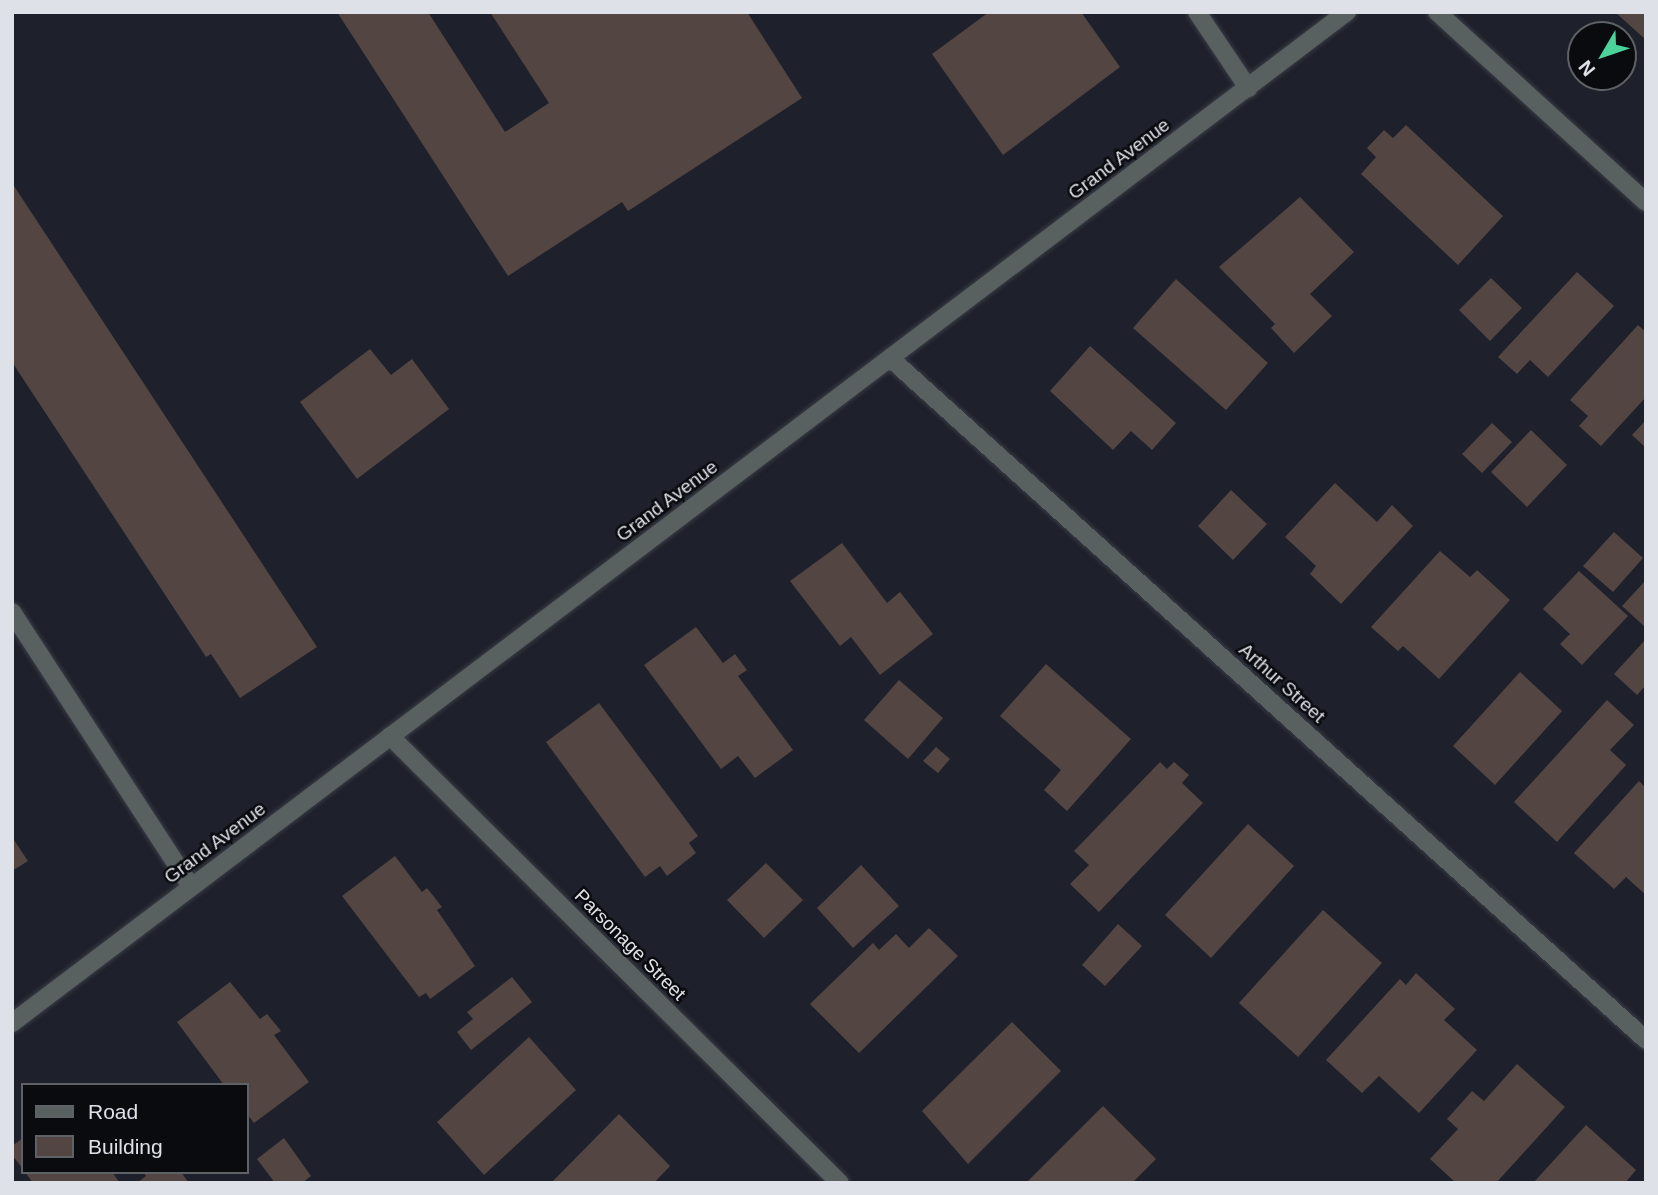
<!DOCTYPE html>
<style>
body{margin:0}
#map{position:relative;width:1658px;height:1195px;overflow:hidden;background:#1e212b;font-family:Arial,sans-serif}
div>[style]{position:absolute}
.building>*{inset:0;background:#534541}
.roads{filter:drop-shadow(0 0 2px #393c45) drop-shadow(0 0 2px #393c45)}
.service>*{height:18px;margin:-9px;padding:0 9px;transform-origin:9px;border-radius:9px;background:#596160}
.minor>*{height:18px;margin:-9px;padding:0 9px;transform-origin:9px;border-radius:9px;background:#596160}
.tertiary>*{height:18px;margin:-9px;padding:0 9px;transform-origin:9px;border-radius:9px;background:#596160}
span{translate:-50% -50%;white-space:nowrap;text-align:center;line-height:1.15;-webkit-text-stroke:5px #090b0f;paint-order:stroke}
.street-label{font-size:19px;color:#dee1e8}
.frame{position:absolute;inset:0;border:14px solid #dee1e8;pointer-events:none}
.legend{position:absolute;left:21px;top:1083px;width:228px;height:91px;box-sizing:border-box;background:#090b0f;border:2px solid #5e6166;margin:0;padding:9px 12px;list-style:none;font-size:21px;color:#dee1e8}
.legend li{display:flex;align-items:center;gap:14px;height:35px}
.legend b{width:35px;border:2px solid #5e6166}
.north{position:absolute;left:1567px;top:21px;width:70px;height:70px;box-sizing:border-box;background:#090b0f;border:2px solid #5e6166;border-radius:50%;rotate:231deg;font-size:19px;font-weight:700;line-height:28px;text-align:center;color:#dee1e8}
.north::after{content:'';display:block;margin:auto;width:24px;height:32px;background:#4cd39a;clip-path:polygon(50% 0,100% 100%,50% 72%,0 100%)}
</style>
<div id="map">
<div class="building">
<div style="clip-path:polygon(337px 12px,428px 12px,505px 132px,549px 103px,490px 12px,747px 12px,802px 98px,628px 211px,622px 202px,508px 276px)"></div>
<div style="clip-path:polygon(989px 12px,1081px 12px,1120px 67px,1003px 155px,932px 54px)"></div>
<div style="clip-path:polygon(1615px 12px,1646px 12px,1646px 40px)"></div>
<div style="clip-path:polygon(1406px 125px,1503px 216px,1458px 265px,1361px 174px,1376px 157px,1367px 148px,1384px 130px,1393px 138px)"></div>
<div style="clip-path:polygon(12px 183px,317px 647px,240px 698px,211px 654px,206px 657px,12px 362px)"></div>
<div style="clip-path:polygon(1300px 197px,1354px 252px,1310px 294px,1332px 316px,1294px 353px,1271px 328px,1275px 324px,1219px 267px)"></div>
<div style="clip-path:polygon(1577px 272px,1614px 306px,1548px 377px,1530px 360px,1517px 374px,1498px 357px)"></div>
<div style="clip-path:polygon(1491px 278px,1522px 308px,1490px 341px,1459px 310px)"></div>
<div style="clip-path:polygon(1176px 279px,1268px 363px,1226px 410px,1133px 328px)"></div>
<div style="clip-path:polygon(1638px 325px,1646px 332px,1646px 397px,1601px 446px,1579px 426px,1588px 416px,1570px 400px)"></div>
<div style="clip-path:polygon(1090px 346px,1176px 423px,1152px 450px,1131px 431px,1113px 450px,1050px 391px)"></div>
<div style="clip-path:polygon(370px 349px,391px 375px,412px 359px,449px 409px,357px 479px,300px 402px)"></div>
<div style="clip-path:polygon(1646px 420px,1646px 448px,1632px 435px)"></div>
<div style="clip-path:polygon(1492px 423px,1512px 442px,1482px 473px,1462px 454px)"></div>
<div style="clip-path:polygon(1531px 430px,1567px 465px,1527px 507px,1491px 472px)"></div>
<div style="clip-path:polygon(1335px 483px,1377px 522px,1392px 505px,1413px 526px,1341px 604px,1310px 574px,1316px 566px,1285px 537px)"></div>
<div style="clip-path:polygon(1231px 490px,1267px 524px,1233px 560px,1198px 526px)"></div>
<div style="clip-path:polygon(1614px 532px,1643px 558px,1613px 592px,1583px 566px)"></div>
<div style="clip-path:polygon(842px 543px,887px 603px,900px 592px,933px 634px,880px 675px,851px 637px,840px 646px,790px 581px)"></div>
<div style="clip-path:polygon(1440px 551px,1470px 577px,1477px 570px,1510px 600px,1439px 679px,1403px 646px,1398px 651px,1371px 627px)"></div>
<div style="clip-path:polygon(1579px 571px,1628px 616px,1582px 665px,1560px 644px,1570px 634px,1543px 609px)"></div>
<div style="clip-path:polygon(1646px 580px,1646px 628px,1622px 606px)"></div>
<div style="clip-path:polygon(696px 627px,723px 663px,735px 654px,747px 670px,738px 676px,793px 750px,755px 778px,738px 756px,721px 769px,644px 665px)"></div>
<div style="clip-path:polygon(1646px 639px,1646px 685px,1637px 695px,1614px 674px)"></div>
<div style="clip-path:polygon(1046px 664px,1131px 739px,1067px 811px,1044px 790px,1061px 770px,1000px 716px)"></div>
<div style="clip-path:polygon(1520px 672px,1562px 711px,1495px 785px,1453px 746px)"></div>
<div style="clip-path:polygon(899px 680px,943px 718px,908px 759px,864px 720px)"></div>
<div style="clip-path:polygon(1607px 700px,1634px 725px,1610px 750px,1626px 765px,1557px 842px,1514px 802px)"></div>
<div style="clip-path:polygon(599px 703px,698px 836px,689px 843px,696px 853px,667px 876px,660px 866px,645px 877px,546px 742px)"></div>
<div style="clip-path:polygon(936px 747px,950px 759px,938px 773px,923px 761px)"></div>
<div style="clip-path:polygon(1160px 762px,1167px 769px,1174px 762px,1189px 775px,1182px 783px,1203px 803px,1099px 912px,1070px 884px,1089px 865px,1074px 851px)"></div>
<div style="clip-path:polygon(1639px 781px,1646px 788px,1646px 895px,1626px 877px,1614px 889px,1574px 853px)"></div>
<div style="clip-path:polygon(1248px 824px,1294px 866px,1211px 958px,1165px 915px)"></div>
<div style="clip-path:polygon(12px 837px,28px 861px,12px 871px)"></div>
<div style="clip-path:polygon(395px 856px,422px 892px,427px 888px,442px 907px,437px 910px,475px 966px,430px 999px,426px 993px,419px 997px,342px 896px)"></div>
<div style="clip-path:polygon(766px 863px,803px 900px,764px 938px,727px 900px)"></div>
<div style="clip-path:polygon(861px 865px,899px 906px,853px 948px,817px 908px)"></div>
<div style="clip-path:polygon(1323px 910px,1382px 963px,1298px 1057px,1239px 1003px)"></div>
<div style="clip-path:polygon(1118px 924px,1142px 946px,1105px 986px,1082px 965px)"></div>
<div style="clip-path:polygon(929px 928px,958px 956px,859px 1053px,810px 1004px,873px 943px,879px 950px,896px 934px,909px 948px)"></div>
<div style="clip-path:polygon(1416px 973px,1455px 1009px,1444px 1020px,1477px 1050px,1419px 1113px,1379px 1076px,1362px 1093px,1326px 1060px,1400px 979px,1406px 985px)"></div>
<div style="clip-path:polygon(512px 977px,532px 1002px,471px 1050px,457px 1032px,473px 1019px,467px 1012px)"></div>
<div style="clip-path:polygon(230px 982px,260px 1019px,267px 1014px,281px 1031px,274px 1035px,309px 1082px,254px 1123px,247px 1114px,247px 1085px,224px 1085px,177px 1022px)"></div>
<div style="clip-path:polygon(1012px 1022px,1061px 1071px,968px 1164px,922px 1111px)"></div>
<div style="clip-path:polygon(529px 1037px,576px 1090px,484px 1175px,437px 1122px)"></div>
<div style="clip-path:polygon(1517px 1064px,1565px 1107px,1496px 1183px,1456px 1183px,1430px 1159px,1458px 1129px,1447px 1119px,1472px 1091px,1484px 1101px)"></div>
<div style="clip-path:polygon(1103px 1106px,1156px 1159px,1132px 1183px,1026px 1183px)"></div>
<div style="clip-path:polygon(619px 1114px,670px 1166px,654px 1183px,551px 1183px)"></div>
<div style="clip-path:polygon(1586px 1125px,1636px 1170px,1625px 1183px,1533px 1183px)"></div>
<div style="clip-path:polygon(23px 1138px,23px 1169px,12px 1155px,12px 1146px)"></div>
<div style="clip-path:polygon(284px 1138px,311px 1176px,302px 1183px,275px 1183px,257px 1159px)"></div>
<div style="clip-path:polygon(25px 1172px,112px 1172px,120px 1183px,33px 1183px)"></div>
<div style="clip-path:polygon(143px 1172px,181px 1172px,189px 1183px,137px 1183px,146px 1176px)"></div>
</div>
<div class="roads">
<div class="service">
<div style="left:12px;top:612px;width:328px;rotate:56.9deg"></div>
</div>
<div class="minor">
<div style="left:1197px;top:12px;width:92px;rotate:56.1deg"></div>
<div style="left:1437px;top:12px;width:282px;rotate:42.3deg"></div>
<div style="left:890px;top:358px;width:1018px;rotate:42.05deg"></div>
<div style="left:390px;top:736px;width:634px;rotate:44.81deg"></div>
</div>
<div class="tertiary">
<div style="left:12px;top:1023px;width:1675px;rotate:-37.14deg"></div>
</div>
</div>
<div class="street-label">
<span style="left:1119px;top:159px;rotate:-37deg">Grand Avenue</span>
<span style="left:667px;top:501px;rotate:-37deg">Grand Avenue</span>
<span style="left:1282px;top:683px;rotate:42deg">Arthur Street</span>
<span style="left:215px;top:843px;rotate:-37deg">Grand Avenue</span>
<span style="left:630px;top:945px;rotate:45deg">Parsonage Street</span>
</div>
<div class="frame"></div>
<ul class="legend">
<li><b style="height:9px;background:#596160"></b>Road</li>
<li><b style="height:19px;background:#534541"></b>Building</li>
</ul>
<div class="north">N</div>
</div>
